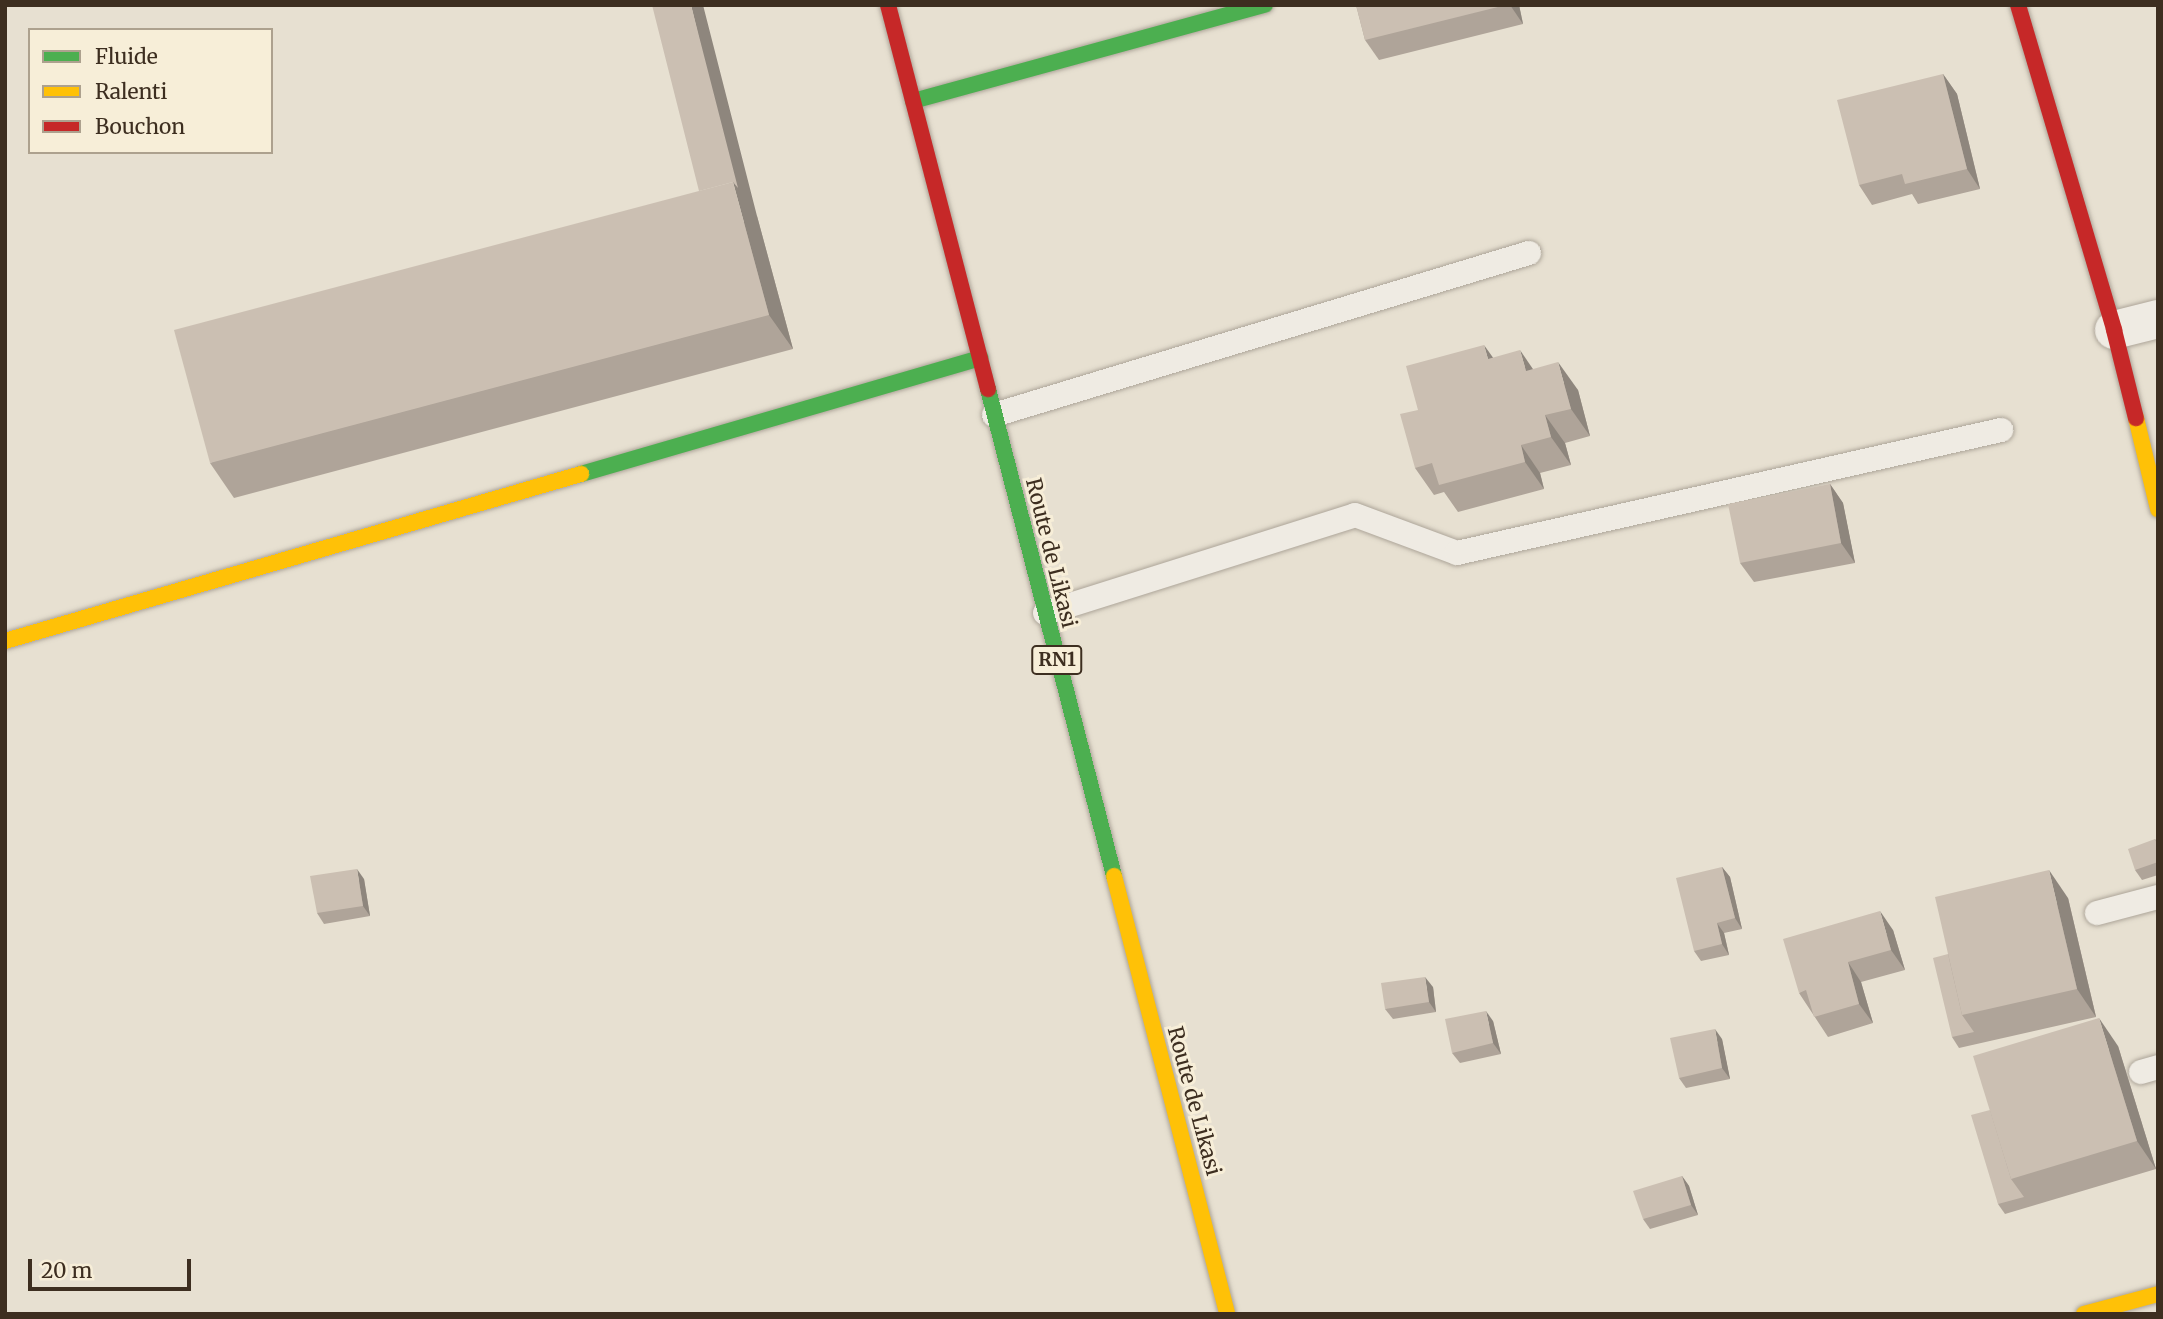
<!DOCTYPE html>
<style>
body{margin:0}
#map{position:relative;width:2163px;height:1319px;overflow:hidden;background:#e7e0d1;font-family:Merriweather,serif}
div>[style]{position:absolute}
.roads{filter:drop-shadow(0 0 2px #ada599) drop-shadow(0 0 2px #ada599)}
.lane>*{height:24px;margin:-12px;padding:0 12px;transform-origin:12px;border-radius:12px;background:#efebe3}
.street>*{height:38px;margin:-19px;padding:0 19px;transform-origin:19px;border-radius:19px;background:#efebe3}
.fast>*{height:16px;margin:-8px;padding:0 8px;transform-origin:8px;border-radius:8px;background:#4caf50}
.slow>*{height:16px;margin:-8px;padding:0 8px;transform-origin:8px;border-radius:8px;background:#ffc107}
.jam>*{height:16px;margin:-8px;padding:0 8px;transform-origin:8px;border-radius:8px;background:#c62828}
.wall>*{inset:0;background:#afa499}
.shaded-wall>*{inset:0;background:#8e867d}
.building>*{inset:0;background:#cbbfb2}
span{translate:-50% -50%;white-space:nowrap;text-align:center;line-height:1.15;-webkit-text-stroke:6px #f7eed8;paint-order:stroke}
.shield-label span{padding:2px 5px;background:#f7eed8;border:2px solid;border-radius:5px;-webkit-text-stroke-width:0}
.shield-label{font-size:19px;color:#3d2e20;font-weight:700}
.street-label{font-size:21px;color:#3d2e20}
.frame{position:absolute;inset:0;border:7px solid #3d2e20;pointer-events:none}
.legend{position:absolute;left:28px;top:28px;width:245px;height:126px;box-sizing:border-box;background:#f7eed8;border:2px solid #ada18e;margin:0;padding:9px 12px;list-style:none;font-size:21px;color:#3d2e20}
.legend li{display:flex;align-items:center;gap:14px;height:35px}
.legend b{width:35px;border:2px solid #ada18e}
.scale{position:absolute;left:28px;top:1259px;width:163px;height:32px;box-sizing:border-box;border:4px solid #3d2e20;border-top:0;padding-left:9px;font-size:21px;line-height:24px;white-space:nowrap;color:#3d2e20;-webkit-text-stroke:5px #f7eed8;paint-order:stroke}
</style>
<div id="map">
<div class="roads">
<div class="lane">
<div style="left:994px;top:415px;width:559px;rotate:-16.85deg"></div>
<div style="left:1045px;top:613px;width:325px;rotate:-17.5deg"></div>
<div style="left:1355px;top:515px;width:109px;rotate:20.4deg"></div>
<div style="left:1457px;top:553px;width:558px;rotate:-12.74deg"></div>
<div style="left:2097px;top:913px;width:63px;rotate:-14.7deg"></div>
<div style="left:2141px;top:1072px;width:18px;rotate:-16deg"></div>
</div>
<div class="street">
<div style="left:2114px;top:330px;width:45px;rotate:-14deg"></div>
</div>
<div class="fast">
<div style="left:913px;top:101px;width:365px;rotate:-15.3deg"></div>
<div style="left:988px;top:389px;width:503px;rotate:75.49deg"></div>
<div style="left:581px;top:474px;width:416px;rotate:-16.2deg"></div>
</div>
<div class="slow">
<div style="left:2136px;top:418px;width:94px;rotate:76.4deg"></div>
<div style="left:5px;top:641px;width:600px;rotate:-16.17deg"></div>
<div style="left:1114px;top:876px;width:452px;rotate:75.5deg"></div>
<div style="left:2084px;top:1314px;width:77px;rotate:-15.1deg"></div>
</div>
<div class="jam">
<div style="left:888px;top:5px;width:397px;rotate:75.4deg"></div>
<div style="left:2018px;top:5px;width:339px;rotate:73.5deg"></div>
<div style="left:2114px;top:330px;width:91px;rotate:76deg"></div>
</div>
</div>
<div class="wall">
<div style="clip-path:polygon(1356px 5px,1519px 5px,1523px 24px,1379px 60px,1365px 40px)"></div>
<div style="clip-path:polygon(1943px 74px,1957px 94px,1980px 189px,1918px 204px,1912px 194px,1872px 205px,1859px 185px)"></div>
<div style="clip-path:polygon(757px 216px,793px 349px,234px 498px,210px 463px)"></div>
<div style="clip-path:polygon(1493px 358px,1533px 369px,1578px 390px,1590px 436px,1565px 443px,1571px 465px,1540px 473px,1544px 489px,1458px 512px,1444px 492px,1434px 495px,1415px 468px,1418px 410px)"></div>
<div style="clip-path:polygon(1830px 484px,1843px 503px,1855px 563px,1754px 582px,1740px 563px)"></div>
<div style="clip-path:polygon(2155px 839px,2158px 843px,2158px 875px,2142px 880px,2135px 870px)"></div>
<div style="clip-path:polygon(1722px 867px,1730px 877px,1742px 929px,1724px 933px,1729px 955px,1701px 961px,1694px 951px)"></div>
<div style="clip-path:polygon(364px 879px,370px 916px,324px 924px,317px 913px)"></div>
<div style="clip-path:polygon(2068px 898px,2096px 1017px,1959px 1048px,1952px 1037px,1948px 954px)"></div>
<div style="clip-path:polygon(1893px 930px,1905px 970px,1861px 982px,1873px 1023px,1828px 1037px,1799px 993px)"></div>
<div style="clip-path:polygon(1433px 987px,1436px 1012px,1393px 1019px,1385px 1009px)"></div>
<div style="clip-path:polygon(1493px 1021px,1501px 1054px,1460px 1063px,1452px 1053px)"></div>
<div style="clip-path:polygon(1722px 1039px,1730px 1079px,1686px 1088px,1679px 1078px)"></div>
<div style="clip-path:polygon(2118px 1046px,2156px 1169px,2005px 1214px,1998px 1204px,1990px 1110px)"></div>
<div style="clip-path:polygon(1682px 1176px,1689px 1186px,1698px 1215px,1650px 1229px,1643px 1219px)"></div>
</div>
<div class="shaded-wall">
<div style="clip-path:polygon(691px 5px,703px 5px,757px 216px,793px 349px,769px 315px,733px 182px)"></div>
<div style="clip-path:polygon(1510px 5px,1519px 5px,1523px 24px)"></div>
<div style="clip-path:polygon(1943px 74px,1957px 94px,1980px 189px,1967px 169px)"></div>
<div style="clip-path:polygon(1484px 345px,1504px 373px,1488px 359px)"></div>
<div style="clip-path:polygon(1520px 350px,1539px 378px,1526px 371px)"></div>
<div style="clip-path:polygon(1558px 362px,1578px 390px,1590px 436px,1571px 409px)"></div>
<div style="clip-path:polygon(1545px 415px,1565px 443px,1571px 465px,1551px 437px)"></div>
<div style="clip-path:polygon(1521px 445px,1540px 473px,1544px 489px,1525px 462px)"></div>
<div style="clip-path:polygon(1830px 484px,1843px 503px,1855px 563px,1841px 543px)"></div>
<div style="clip-path:polygon(1722px 867px,1730px 877px,1742px 929px,1735px 918px)"></div>
<div style="clip-path:polygon(357px 869px,364px 879px,370px 916px,363px 906px)"></div>
<div style="clip-path:polygon(2049px 870px,2068px 898px,2096px 1017px,2077px 989px)"></div>
<div style="clip-path:polygon(1880px 911px,1893px 930px,1905px 970px,1891px 950px)"></div>
<div style="clip-path:polygon(1717px 923px,1724px 933px,1729px 955px,1722px 944px)"></div>
<div style="clip-path:polygon(1848px 962px,1861px 982px,1873px 1023px,1859px 1004px)"></div>
<div style="clip-path:polygon(1425px 977px,1433px 987px,1436px 1012px,1429px 1002px)"></div>
<div style="clip-path:polygon(1486px 1011px,1493px 1021px,1501px 1054px,1493px 1043px)"></div>
<div style="clip-path:polygon(2099px 1018px,2118px 1046px,2156px 1169px,2137px 1141px)"></div>
<div style="clip-path:polygon(1715px 1029px,1722px 1039px,1730px 1079px,1722px 1068px)"></div>
<div style="clip-path:polygon(1682px 1176px,1689px 1186px,1698px 1215px,1691px 1205px)"></div>
</div>
<div class="building">
<div style="clip-path:polygon(652px 5px,691px 5px,738px 188px,733px 182px,699px 191px)"></div>
<div style="clip-path:polygon(1356px 5px,1506px 5px,1365px 40px)"></div>
<div style="clip-path:polygon(1943px 74px,1967px 169px,1905px 184px,1902px 174px,1859px 185px,1837px 100px)"></div>
<div style="clip-path:polygon(733px 182px,769px 315px,210px 463px,174px 330px)"></div>
<div style="clip-path:polygon(1484px 345px,1488px 359px,1520px 350px,1526px 371px,1558px 362px,1571px 409px,1545px 415px,1551px 437px,1521px 445px,1525px 462px,1439px 485px,1432px 463px,1415px 468px,1400px 414px,1418px 410px,1406px 366px)"></div>
<div style="clip-path:polygon(1830px 484px,1841px 543px,1740px 563px,1728px 504px)"></div>
<div style="clip-path:polygon(2155px 839px,2158px 847px,2158px 862px,2135px 870px,2128px 849px)"></div>
<div style="clip-path:polygon(1722px 867px,1735px 918px,1717px 923px,1722px 944px,1694px 951px,1676px 878px)"></div>
<div style="clip-path:polygon(357px 869px,363px 906px,317px 913px,310px 876px)"></div>
<div style="clip-path:polygon(2049px 870px,2077px 989px,1962px 1015px,1935px 897px)"></div>
<div style="clip-path:polygon(1880px 911px,1891px 950px,1848px 962px,1859px 1004px,1814px 1017px,1806px 990px,1799px 993px,1783px 939px)"></div>
<div style="clip-path:polygon(1948px 954px,1962px 1015px,1974px 1032px,1952px 1037px,1933px 958px)"></div>
<div style="clip-path:polygon(1425px 977px,1429px 1002px,1385px 1009px,1381px 983px)"></div>
<div style="clip-path:polygon(1486px 1011px,1493px 1043px,1452px 1053px,1445px 1019px)"></div>
<div style="clip-path:polygon(2099px 1018px,2137px 1141px,2011px 1179px,1973px 1056px)"></div>
<div style="clip-path:polygon(1715px 1029px,1722px 1068px,1679px 1078px,1670px 1038px)"></div>
<div style="clip-path:polygon(1990px 1110px,2011px 1179px,2024px 1197px,1998px 1204px,1971px 1115px)"></div>
<div style="clip-path:polygon(1682px 1176px,1691px 1205px,1643px 1219px,1633px 1191px)"></div>
</div>
<div class="shield-label">
<span style="left:1057px;top:660px">RN1</span>
</div>
<div class="street-label">
<span style="left:1051px;top:553px;rotate:76deg">Route de Likasi</span>
<span style="left:1194px;top:1101px;rotate:75deg">Route de Likasi</span>
</div>
<div class="frame"></div>
<ul class="legend">
<li><b style="height:9px;background:#4caf50"></b>Fluide</li>
<li><b style="height:9px;background:#ffc107"></b>Ralenti</li>
<li><b style="height:9px;background:#c62828"></b>Bouchon</li>
</ul>
<div class="scale">20 m</div>
</div>
